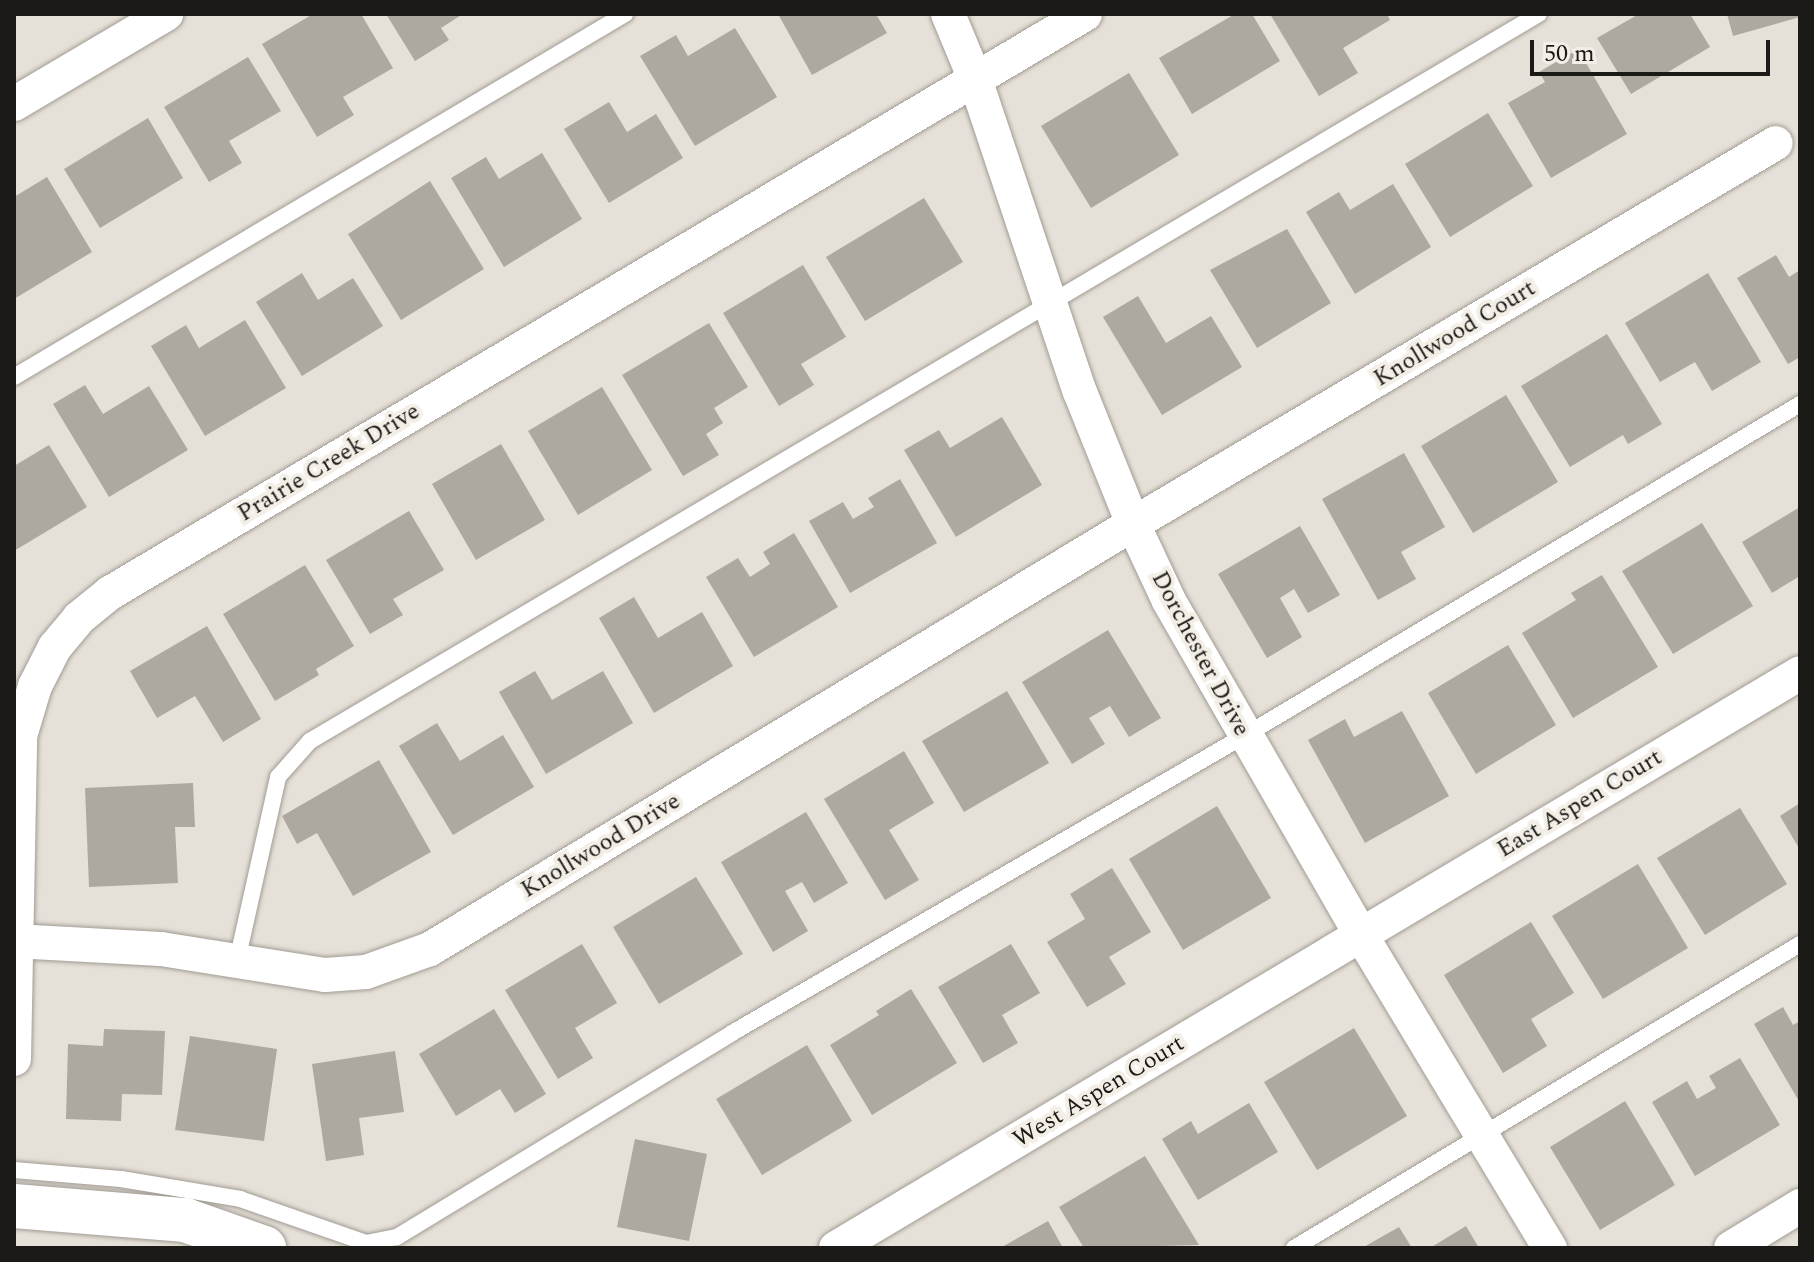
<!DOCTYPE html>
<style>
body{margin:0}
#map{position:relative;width:1814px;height:1262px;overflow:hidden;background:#e6e1d8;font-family:Spectral,serif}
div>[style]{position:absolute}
.building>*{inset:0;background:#ada8a0}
.roads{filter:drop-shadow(0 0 2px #a19c94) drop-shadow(0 0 2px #a19c94)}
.lane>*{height:16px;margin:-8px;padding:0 8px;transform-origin:8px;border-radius:8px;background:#fff}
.street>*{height:34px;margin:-17px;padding:0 17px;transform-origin:17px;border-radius:17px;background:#fff}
.secondary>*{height:44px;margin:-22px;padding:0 22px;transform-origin:22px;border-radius:22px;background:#fff}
span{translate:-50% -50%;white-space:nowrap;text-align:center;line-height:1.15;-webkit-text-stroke:8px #f3eee6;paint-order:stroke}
.street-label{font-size:24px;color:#1c1a17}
.frame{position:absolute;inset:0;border:16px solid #1c1a17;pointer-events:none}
.scale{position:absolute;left:1530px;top:40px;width:240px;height:36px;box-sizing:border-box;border:4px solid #1c1a17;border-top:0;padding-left:10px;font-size:24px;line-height:28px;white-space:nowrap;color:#1c1a17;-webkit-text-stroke:6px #f3eee6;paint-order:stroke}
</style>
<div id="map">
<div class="building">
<div style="clip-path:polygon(313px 14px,361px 14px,393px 68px,343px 97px,354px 115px,317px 137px,262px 44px)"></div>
<div style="clip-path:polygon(386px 14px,463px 14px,441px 28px,449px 40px,415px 61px)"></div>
<div style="clip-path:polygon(778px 14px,876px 14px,887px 33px,812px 75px)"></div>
<div style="clip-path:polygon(1235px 14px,1252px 14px,1280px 61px,1192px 114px,1159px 58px)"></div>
<div style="clip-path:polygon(1270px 14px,1387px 14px,1390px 20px,1343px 48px,1358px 73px,1319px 96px)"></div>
<div style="clip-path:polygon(1639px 14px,1690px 14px,1710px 47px,1631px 94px,1597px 38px)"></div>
<div style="clip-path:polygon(1727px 14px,1800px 14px,1800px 17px,1733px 36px)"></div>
<div style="clip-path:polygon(735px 28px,777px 97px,695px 146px,640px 56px,676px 35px,688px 56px)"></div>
<div style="clip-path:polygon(1578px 49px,1627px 134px,1551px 178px,1508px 103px,1545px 82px,1539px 72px)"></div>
<div style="clip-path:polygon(248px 57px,281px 111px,229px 141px,242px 163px,209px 182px,164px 107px)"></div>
<div style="clip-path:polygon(1129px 73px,1179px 155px,1091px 208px,1041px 126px)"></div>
<div style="clip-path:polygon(609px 102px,627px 132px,656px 114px,683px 158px,609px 203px,564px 129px)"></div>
<div style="clip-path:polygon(1488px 113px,1533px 186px,1450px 237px,1405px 164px)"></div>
<div style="clip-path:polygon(148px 118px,183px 178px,100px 228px,64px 169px)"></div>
<div style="clip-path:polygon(542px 153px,582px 219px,504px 267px,451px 178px,486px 157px,499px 179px)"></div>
<div style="clip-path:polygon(47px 177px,92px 252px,14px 299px,14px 197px)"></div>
<div style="clip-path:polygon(430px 181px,484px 269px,401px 320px,348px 234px)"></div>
<div style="clip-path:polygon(1393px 184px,1431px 247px,1355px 294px,1306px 212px,1339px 192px,1350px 210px)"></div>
<div style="clip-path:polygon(924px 198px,963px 262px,865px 321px,826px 257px)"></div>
<div style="clip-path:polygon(1287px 229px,1331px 303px,1257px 348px,1210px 270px)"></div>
<div style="clip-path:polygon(1776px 255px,1789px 277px,1800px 270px,1800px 357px,1788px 364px,1737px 278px)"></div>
<div style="clip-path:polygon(803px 265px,846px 337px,801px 364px,814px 385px,779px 406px,723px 313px)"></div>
<div style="clip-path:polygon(302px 273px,318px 300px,353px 278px,383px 326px,302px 376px,256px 302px)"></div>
<div style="clip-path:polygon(1708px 273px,1761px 362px,1712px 391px,1695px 362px,1660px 382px,1625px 323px)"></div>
<div style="clip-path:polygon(1138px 296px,1166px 343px,1211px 316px,1242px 367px,1162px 415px,1103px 317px)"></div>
<div style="clip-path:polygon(245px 320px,286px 388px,205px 436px,151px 346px,186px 325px,199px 348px)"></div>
<div style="clip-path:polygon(709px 323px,748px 387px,714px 408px,723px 423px,706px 434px,719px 455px,683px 476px,622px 375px)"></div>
<div style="clip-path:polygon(1607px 334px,1662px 424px,1628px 444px,1623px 435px,1570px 467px,1521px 386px)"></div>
<div style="clip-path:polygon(85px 385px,103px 414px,149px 386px,188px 450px,109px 497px,53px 404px)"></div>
<div style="clip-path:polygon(602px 387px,652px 470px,578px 515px,528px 431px)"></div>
<div style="clip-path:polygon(1506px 395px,1558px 482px,1473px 533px,1421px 446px)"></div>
<div style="clip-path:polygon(1002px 417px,1042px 485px,956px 537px,904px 450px,939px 430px,950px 448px)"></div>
<div style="clip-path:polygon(501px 444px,545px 520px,476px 560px,432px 484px)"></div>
<div style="clip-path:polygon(49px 445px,87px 507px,14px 551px,14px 466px)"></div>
<div style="clip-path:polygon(1404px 453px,1445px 527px,1401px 552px,1416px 579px,1378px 600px,1322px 499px)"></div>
<div style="clip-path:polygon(900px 479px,937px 543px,850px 593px,809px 521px,843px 502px,853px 519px,874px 507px,868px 498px)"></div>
<div style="clip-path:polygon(1800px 507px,1800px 576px,1772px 593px,1742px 542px)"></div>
<div style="clip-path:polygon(409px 511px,444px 570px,393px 599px,403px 615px,370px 634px,326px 560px)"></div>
<div style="clip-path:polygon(1702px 523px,1753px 606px,1673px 654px,1622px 571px)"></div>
<div style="clip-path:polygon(1300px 526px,1340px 595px,1308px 613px,1294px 589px,1280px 598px,1302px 637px,1267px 658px,1218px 574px)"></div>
<div style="clip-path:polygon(794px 533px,838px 607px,754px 657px,706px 577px,738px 558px,750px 577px,770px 564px,763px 552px)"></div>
<div style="clip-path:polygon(305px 565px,354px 646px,316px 669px,319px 675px,275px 701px,223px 614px)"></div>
<div style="clip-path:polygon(1602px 575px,1658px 667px,1573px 718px,1522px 633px,1576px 600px,1571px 593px)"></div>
<div style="clip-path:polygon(634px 597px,658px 638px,702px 612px,733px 666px,654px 713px,599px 618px)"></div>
<div style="clip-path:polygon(207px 626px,261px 719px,223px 742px,195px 696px,157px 718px,130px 671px)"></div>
<div style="clip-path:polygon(1108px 630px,1161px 718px,1129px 737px,1110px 706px,1089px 718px,1105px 744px,1072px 764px,1022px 682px)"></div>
<div style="clip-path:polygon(1508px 645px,1556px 725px,1476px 774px,1428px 693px)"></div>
<div style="clip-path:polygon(535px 671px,552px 700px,603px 671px,633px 723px,546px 774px,499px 692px)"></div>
<div style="clip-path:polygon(1007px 691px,1049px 763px,964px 812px,922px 741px)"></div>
<div style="clip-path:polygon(1402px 711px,1449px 796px,1365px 843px,1308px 740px,1345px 719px,1354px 737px)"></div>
<div style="clip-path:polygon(437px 723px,460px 761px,503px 735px,534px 787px,453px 835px,399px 746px)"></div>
<div style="clip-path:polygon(904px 751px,934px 803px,889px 830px,919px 880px,885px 900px,824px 799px)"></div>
<div style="clip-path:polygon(379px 760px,431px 852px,353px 896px,317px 833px,297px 844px,282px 816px)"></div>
<div style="clip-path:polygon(193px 783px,195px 827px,175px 827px,178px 883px,89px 887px,85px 788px)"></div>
<div style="clip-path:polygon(1800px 803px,1800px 850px,1780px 816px)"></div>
<div style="clip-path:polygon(1217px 806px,1271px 898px,1183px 950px,1129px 859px)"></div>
<div style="clip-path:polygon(1740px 808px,1787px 884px,1705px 935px,1657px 858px)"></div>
<div style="clip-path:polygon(806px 812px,848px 883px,814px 903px,802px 882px,785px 891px,808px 931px,773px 952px,721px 862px)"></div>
<div style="clip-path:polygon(1638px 864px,1688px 948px,1603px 999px,1552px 916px)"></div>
<div style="clip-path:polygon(1112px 868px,1151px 932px,1109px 957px,1126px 984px,1087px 1007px,1047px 942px,1085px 919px,1070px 894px)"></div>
<div style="clip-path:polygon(696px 877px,743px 954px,659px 1004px,613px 927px)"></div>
<div style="clip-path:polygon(1531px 922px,1574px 993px,1531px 1019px,1547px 1046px,1503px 1073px,1444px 975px)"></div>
<div style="clip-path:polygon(582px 944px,617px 1003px,575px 1028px,593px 1058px,558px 1079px,505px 990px)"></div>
<div style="clip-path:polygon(1011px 944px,1040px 993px,1002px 1015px,1018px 1043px,983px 1063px,938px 987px)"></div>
<div style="clip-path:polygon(911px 989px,957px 1063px,872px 1115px,830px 1045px,879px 1015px,876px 1011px)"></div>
<div style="clip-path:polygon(1783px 1007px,1793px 1025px,1800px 1021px,1800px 1103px,1754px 1024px)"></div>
<div style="clip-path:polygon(494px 1009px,546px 1094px,515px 1113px,500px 1089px,456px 1116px,419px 1054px)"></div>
<div style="clip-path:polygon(1354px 1028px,1407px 1116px,1317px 1170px,1264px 1082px)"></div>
<div style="clip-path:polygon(104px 1029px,165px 1031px,162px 1095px,122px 1094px,121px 1121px,66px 1119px,68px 1044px,103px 1046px)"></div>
<div style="clip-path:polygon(190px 1036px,277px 1049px,264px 1141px,175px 1130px)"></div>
<div style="clip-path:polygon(807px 1045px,852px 1121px,762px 1175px,716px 1099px)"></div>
<div style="clip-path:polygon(395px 1051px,404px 1112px,359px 1118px,364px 1155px,326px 1161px,312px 1064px)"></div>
<div style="clip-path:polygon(1740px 1058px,1780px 1125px,1695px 1176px,1652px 1102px,1687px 1081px,1697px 1099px,1716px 1088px,1709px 1076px)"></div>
<div style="clip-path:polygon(1625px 1101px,1675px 1185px,1600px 1230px,1550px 1147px)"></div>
<div style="clip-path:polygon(1249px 1103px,1278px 1152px,1198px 1200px,1162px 1139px,1191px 1121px,1198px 1134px)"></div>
<div style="clip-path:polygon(635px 1139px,707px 1154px,689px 1241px,617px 1227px)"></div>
<div style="clip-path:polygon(1145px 1156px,1199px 1245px,1084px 1248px,1059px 1207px)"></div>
<div style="clip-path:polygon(1048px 1221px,1063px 1248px,1000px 1248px)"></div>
<div style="clip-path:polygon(1466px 1226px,1479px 1248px,1430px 1248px)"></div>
<div style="clip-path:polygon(1399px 1227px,1412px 1248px,1362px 1248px)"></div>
</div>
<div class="roads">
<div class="lane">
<div style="left:14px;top:377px;width:711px;rotate:-30.71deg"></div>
<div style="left:237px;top:961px;width:189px;rotate:-77.4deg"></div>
<div style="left:278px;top:777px;width:48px;rotate:-48.4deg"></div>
<div style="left:310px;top:741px;width:1428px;rotate:-30.61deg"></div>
<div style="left:14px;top:1170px;width:107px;rotate:4.8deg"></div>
<div style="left:121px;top:1179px;width:121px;rotate:9.5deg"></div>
<div style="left:240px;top:1199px;width:133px;rotate:19.2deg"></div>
<div style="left:366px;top:1243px;width:32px;rotate:-11deg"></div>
<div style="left:397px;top:1237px;width:392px;rotate:-31.3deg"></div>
<div style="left:732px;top:1033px;width:592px;rotate:-30.12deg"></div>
<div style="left:1244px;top:736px;width:648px;rotate:-30.84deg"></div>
<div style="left:1294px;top:1248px;width:590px;rotate:-31deg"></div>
</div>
<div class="street">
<div style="left:948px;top:14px;width:70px;rotate:67.4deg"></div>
<div style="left:975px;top:79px;width:330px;rotate:71.5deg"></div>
<div style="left:1080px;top:392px;width:142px;rotate:68.1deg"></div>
<div style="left:1133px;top:524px;width:85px;rotate:64.9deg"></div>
<div style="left:1169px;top:601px;width:385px;rotate:60.1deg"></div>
<div style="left:1361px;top:935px;width:366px;rotate:58.9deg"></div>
<div style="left:14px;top:104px;width:177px;rotate:-30.6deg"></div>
<div style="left:14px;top:941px;width:147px;rotate:3.1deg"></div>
<div style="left:161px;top:949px;width:166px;rotate:9deg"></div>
<div style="left:325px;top:975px;width:41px;rotate:-4.2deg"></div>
<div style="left:366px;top:972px;width:68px;rotate:-19.8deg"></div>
<div style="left:430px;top:949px;width:821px;rotate:-31.16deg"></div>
<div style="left:1133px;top:524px;width:747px;rotate:-30.65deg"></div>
<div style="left:14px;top:1059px;width:323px;rotate:-88.9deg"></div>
<div style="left:20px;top:736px;width:52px;rotate:-73.3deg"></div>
<div style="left:35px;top:686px;width:44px;rotate:-62.9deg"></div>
<div style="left:55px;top:647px;width:38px;rotate:-50deg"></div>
<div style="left:79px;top:618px;width:40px;rotate:-39deg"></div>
<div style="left:110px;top:593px;width:1134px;rotate:-30.7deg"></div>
<div style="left:836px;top:1248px;width:1122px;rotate:-30.81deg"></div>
<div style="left:1731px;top:1248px;width:81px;rotate:-31.3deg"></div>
</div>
<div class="secondary">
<div style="left:14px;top:1206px;width:172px;rotate:4.7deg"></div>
<div style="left:185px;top:1220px;width:84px;rotate:19.5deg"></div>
</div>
</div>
<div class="street-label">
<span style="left:1455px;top:334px;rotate:-31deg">Knollwood Court</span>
<span style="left:329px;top:463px;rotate:-31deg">Prairie Creek Drive</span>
<span style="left:1200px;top:654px;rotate:62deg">Dorchester Drive</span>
<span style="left:1580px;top:804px;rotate:-31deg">East Aspen Court</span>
<span style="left:601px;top:846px;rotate:-31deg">Knollwood Drive</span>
<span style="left:1099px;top:1092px;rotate:-31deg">West Aspen Court</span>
</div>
<div class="frame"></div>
<div class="scale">50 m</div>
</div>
